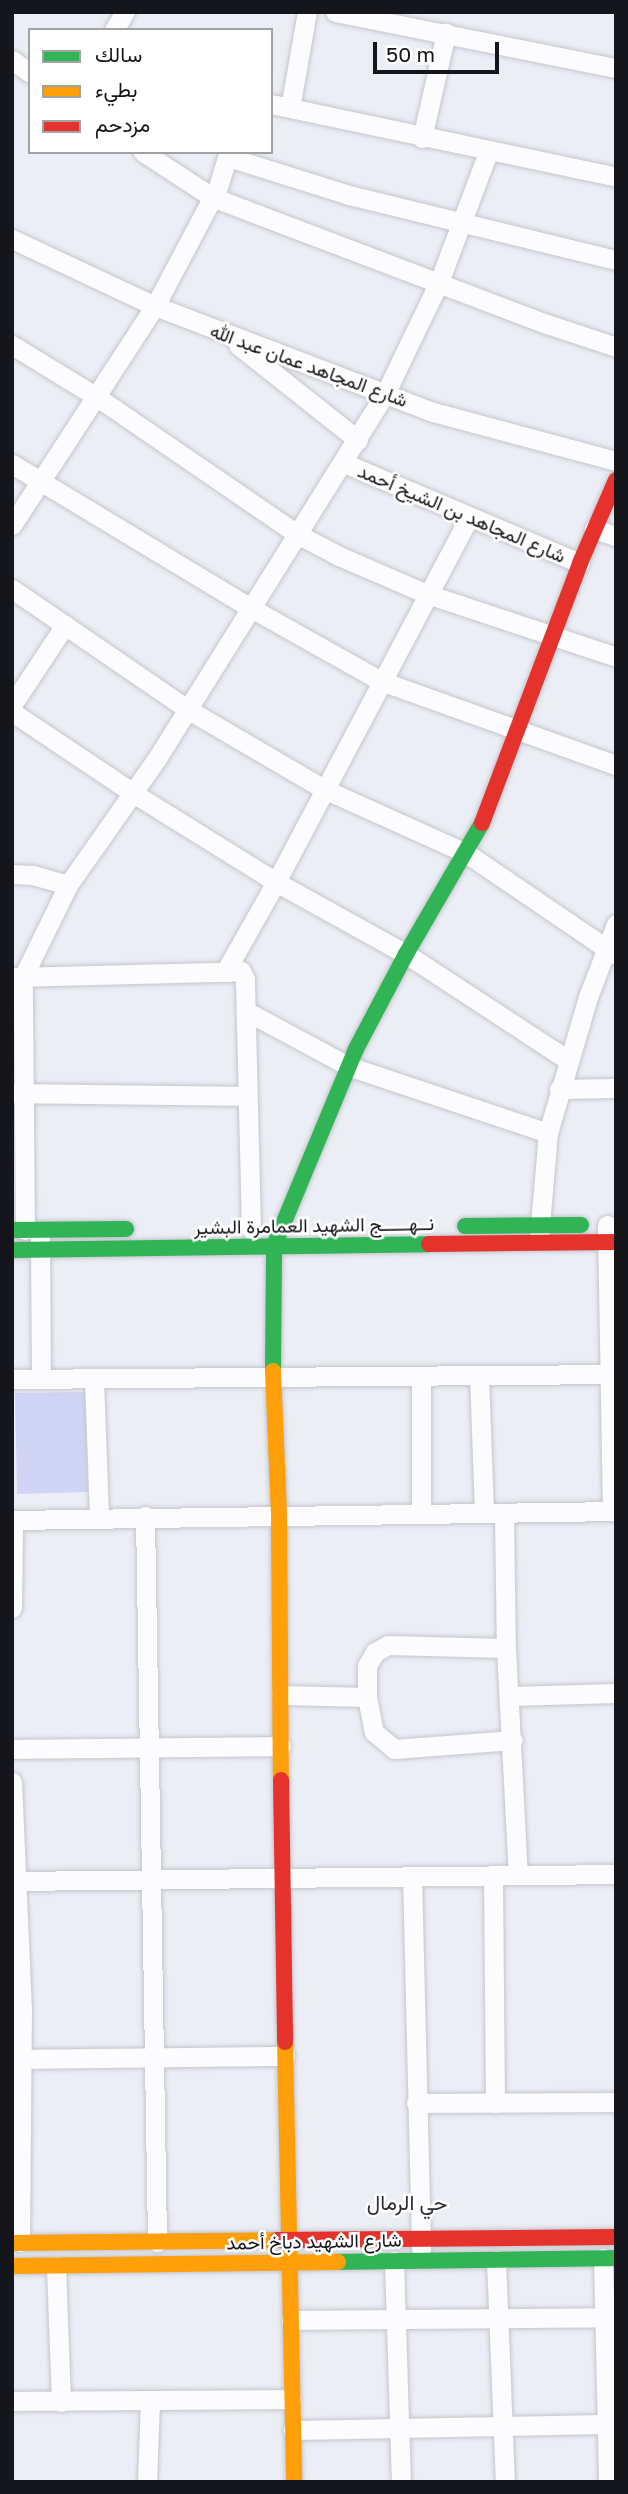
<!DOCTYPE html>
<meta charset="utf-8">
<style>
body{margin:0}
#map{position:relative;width:628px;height:2494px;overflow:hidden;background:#eceef6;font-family:"Golos Text",Vazirmatn,sans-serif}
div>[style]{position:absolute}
.green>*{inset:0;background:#d1d5f5}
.roads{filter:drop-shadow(0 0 2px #c5c6cc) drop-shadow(0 0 2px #c5c6cc)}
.street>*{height:19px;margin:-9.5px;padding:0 9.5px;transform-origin:9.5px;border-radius:9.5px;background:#fcfcfe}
.fast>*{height:16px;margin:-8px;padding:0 8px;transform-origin:8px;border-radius:8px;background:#30b455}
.slow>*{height:16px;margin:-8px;padding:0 8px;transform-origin:8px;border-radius:8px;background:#ff9f0a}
.jam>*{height:16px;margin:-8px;padding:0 8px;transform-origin:8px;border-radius:8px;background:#e5322d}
span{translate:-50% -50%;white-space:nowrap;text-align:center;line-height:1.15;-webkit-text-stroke:5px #fff;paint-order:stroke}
.street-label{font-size:19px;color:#15161b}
.neighbourhood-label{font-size:21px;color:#2b2c38}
.frame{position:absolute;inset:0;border:14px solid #15161b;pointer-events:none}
.legend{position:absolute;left:28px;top:28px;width:245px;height:126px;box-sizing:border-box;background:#fff;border:2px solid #a1a2a4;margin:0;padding:9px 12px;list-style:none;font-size:21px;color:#15161b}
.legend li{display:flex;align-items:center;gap:14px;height:35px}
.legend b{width:35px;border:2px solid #a1a2a4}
.scale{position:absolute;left:373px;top:42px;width:126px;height:32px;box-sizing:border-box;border:4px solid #15161b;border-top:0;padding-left:9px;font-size:21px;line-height:24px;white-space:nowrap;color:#15161b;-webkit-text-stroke:5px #fff;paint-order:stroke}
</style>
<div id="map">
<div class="green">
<div style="clip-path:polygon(85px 1392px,88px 1492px,17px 1494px,15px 1393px)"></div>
</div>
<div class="roads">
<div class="street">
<div style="left:335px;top:12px;width:287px;rotate:11.3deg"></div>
<div style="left:114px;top:30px;width:21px;rotate:-59deg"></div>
<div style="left:12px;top:60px;width:22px;rotate:36deg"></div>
<div style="left:271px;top:104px;width:353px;rotate:11.9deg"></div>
<div style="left:290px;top:108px;width:97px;rotate:-80deg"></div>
<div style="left:422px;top:138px;width:108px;rotate:-77.1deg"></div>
<div style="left:143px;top:152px;width:82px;rotate:33.1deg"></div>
<div style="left:212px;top:197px;width:358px;rotate:20.8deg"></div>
<div style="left:547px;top:324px;width:73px;rotate:18.4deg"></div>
<div style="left:228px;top:157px;width:127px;rotate:17.4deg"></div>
<div style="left:349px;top:195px;width:275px;rotate:13.7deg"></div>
<div style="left:12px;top:239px;width:158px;rotate:25.1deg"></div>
<div style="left:155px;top:306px;width:298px;rotate:20.9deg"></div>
<div style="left:433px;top:412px;width:189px;rotate:15deg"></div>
<div style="left:12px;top:345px;width:100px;rotate:31.5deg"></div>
<div style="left:97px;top:397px;width:242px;rotate:34.4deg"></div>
<div style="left:297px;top:534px;width:47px;rotate:27.6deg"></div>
<div style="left:339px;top:556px;width:96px;rotate:23.4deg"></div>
<div style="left:427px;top:594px;width:199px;rotate:18.4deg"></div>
<div style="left:238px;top:345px;width:153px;rotate:38.4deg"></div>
<div style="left:344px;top:463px;width:256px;rotate:23deg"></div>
<div style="left:12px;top:464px;width:279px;rotate:31.1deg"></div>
<div style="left:251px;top:608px;width:149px;rotate:29.3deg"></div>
<div style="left:381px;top:681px;width:250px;rotate:19.7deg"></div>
<div style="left:12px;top:525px;width:262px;rotate:-56.9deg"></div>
<div style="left:155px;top:306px;width:135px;rotate:-62.1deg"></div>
<div style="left:218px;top:187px;width:37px;rotate:-73deg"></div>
<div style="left:594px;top:529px;width:23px;rotate:18deg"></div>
<div style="left:12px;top:589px;width:212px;rotate:34.4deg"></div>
<div style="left:187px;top:709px;width:159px;rotate:30.3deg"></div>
<div style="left:324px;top:789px;width:156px;rotate:24.3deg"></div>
<div style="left:466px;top:853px;width:181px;rotate:34.2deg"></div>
<div style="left:12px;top:705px;width:96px;rotate:-56.5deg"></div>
<div style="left:12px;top:712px;width:146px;rotate:33.8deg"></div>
<div style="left:133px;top:793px;width:168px;rotate:31.9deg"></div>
<div style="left:276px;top:882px;width:149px;rotate:29deg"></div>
<div style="left:406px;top:954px;width:194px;rotate:33.2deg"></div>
<div style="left:12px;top:874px;width:21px;rotate:3deg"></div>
<div style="left:33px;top:875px;width:36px;rotate:16deg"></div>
<div style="left:13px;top:977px;width:212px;rotate:-1.4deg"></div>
<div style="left:246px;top:1011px;width:116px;rotate:28.3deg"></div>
<div style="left:348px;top:1066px;width:211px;rotate:18.5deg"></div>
<div style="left:559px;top:1089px;width:57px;rotate:-1deg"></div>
<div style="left:13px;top:1093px;width:234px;rotate:0.7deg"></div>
<div style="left:607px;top:1225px;width:286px;rotate:89deg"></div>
<div style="left:251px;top:1229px;width:250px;rotate:-91.4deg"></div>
<div style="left:245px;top:979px;width:9px;rotate:-117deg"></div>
<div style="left:241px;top:971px;width:16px;rotate:176deg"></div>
<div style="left:225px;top:972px;width:103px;rotate:-60.5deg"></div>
<div style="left:276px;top:882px;width:413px;rotate:-62.1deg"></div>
<div style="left:25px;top:1230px;width:253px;rotate:-90.5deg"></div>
<div style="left:23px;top:977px;width:102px;rotate:-63.9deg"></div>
<div style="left:68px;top:885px;width:153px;rotate:-54.9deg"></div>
<div style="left:156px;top:760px;width:434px;rotate:-58deg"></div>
<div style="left:386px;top:392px;width:122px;rotate:-64.3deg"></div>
<div style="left:439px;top:282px;width:139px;rotate:-69.3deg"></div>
<div style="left:539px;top:1237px;width:104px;rotate:-85.1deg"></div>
<div style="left:548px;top:1133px;width:142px;rotate:-73.6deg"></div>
<div style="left:588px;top:997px;width:78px;rotate:-69deg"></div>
<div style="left:40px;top:1239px;width:139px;rotate:89.6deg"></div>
<div style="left:479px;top:1375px;width:138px;rotate:87.9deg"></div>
<div style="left:12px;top:1379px;width:604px;rotate:-0.47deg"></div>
<div style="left:94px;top:1379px;width:138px;rotate:87.9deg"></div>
<div style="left:504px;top:1513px;width:135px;rotate:89.2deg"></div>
<div style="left:506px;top:1648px;width:227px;rotate:87deg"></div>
<div style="left:421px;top:1514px;width:138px;rotate:-90deg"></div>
<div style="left:145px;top:1516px;width:726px;rotate:89.05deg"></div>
<div style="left:12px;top:1520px;width:604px;rotate:-0.85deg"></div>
<div style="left:12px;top:1608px;width:88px;rotate:-89.3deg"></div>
<div style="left:506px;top:1648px;width:118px;rotate:-178.5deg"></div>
<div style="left:388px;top:1645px;width:15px;rotate:152deg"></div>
<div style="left:375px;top:1652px;width:16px;rotate:120deg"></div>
<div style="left:367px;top:1666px;width:31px;rotate:90deg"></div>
<div style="left:367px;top:1697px;width:36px;rotate:79deg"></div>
<div style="left:374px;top:1732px;width:26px;rotate:40deg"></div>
<div style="left:394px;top:1749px;width:119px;rotate:-4.3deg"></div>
<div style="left:281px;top:1695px;width:86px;rotate:1.3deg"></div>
<div style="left:510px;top:1696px;width:106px;rotate:-1.6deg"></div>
<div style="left:12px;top:1749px;width:269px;rotate:-0.6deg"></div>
<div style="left:12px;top:1782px;width:226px;rotate:87.5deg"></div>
<div style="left:22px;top:2008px;width:234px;rotate:90.5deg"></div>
<div style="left:412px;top:1876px;width:373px;rotate:88.6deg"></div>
<div style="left:493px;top:1876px;width:227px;rotate:89.5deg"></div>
<div style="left:12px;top:1881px;width:604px;rotate:-0.66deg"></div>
<div style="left:23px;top:2059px;width:262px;rotate:-0.7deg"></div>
<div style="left:416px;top:2103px;width:200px;rotate:-0.3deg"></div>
<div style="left:603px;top:2258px;width:224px;rotate:88.7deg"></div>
<div style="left:496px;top:2260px;width:222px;rotate:87.7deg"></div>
<div style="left:394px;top:2261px;width:221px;rotate:88.2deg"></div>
<div style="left:56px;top:2266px;width:136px;rotate:87.9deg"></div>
<div style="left:291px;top:2320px;width:314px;rotate:-0.5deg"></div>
<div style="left:12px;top:2401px;width:279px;rotate:-0.4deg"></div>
<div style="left:293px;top:2430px;width:314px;rotate:-1.1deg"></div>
<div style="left:147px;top:2482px;width:80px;rotate:-87.9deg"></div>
</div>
<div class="fast">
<div style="left:465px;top:1226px;width:116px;rotate:-0.5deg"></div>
<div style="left:12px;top:1230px;width:114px;rotate:-0.5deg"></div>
<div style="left:12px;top:1250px;width:417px;rotate:-0.8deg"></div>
<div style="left:273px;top:1371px;width:125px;rotate:-89.5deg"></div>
<div style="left:274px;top:1246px;width:213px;rotate:-67.4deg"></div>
<div style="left:356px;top:1049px;width:107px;rotate:-62.2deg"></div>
<div style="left:406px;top:954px;width:151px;rotate:-59.9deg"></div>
<div style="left:338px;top:2262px;width:278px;rotate:-0.8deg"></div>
</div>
<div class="slow">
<div style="left:273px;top:1371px;width:143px;rotate:87.6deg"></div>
<div style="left:279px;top:1514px;width:266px;rotate:89.6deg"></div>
<div style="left:285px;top:2042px;width:440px;rotate:88.8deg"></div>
<div style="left:12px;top:2243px;width:265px;rotate:-0.6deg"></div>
<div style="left:12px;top:2266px;width:326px;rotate:-0.7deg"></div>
</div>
<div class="jam">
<div style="left:482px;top:823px;width:278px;rotate:-69.3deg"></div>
<div style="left:580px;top:563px;width:90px;rotate:-66.6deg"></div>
<div style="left:429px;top:1244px;width:187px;rotate:-0.6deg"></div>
<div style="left:281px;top:1780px;width:262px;rotate:89.1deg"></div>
<div style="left:277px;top:2240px;width:339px;rotate:-0.5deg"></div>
</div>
</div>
<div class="street-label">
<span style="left:309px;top:365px;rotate:20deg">شارع المجاهد عمان عبد الله</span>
<span style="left:462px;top:513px;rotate:23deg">شارع المجاهد بن الشيخ أحمد</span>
<span style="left:314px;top:1225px;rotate:-1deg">نــهـــــج الشهيد العمامرة البشير</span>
<span style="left:314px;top:2241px;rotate:-1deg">شارع الشهيد دباخ أحمد</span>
</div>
<div class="neighbourhood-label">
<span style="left:407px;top:2202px">حي الرمال</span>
</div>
<div class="frame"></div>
<ul class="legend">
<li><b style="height:9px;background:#30b455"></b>سالك</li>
<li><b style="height:9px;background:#ff9f0a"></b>بطيء</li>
<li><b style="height:9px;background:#e5322d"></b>مزدحم</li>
</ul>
<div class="scale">50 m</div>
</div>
